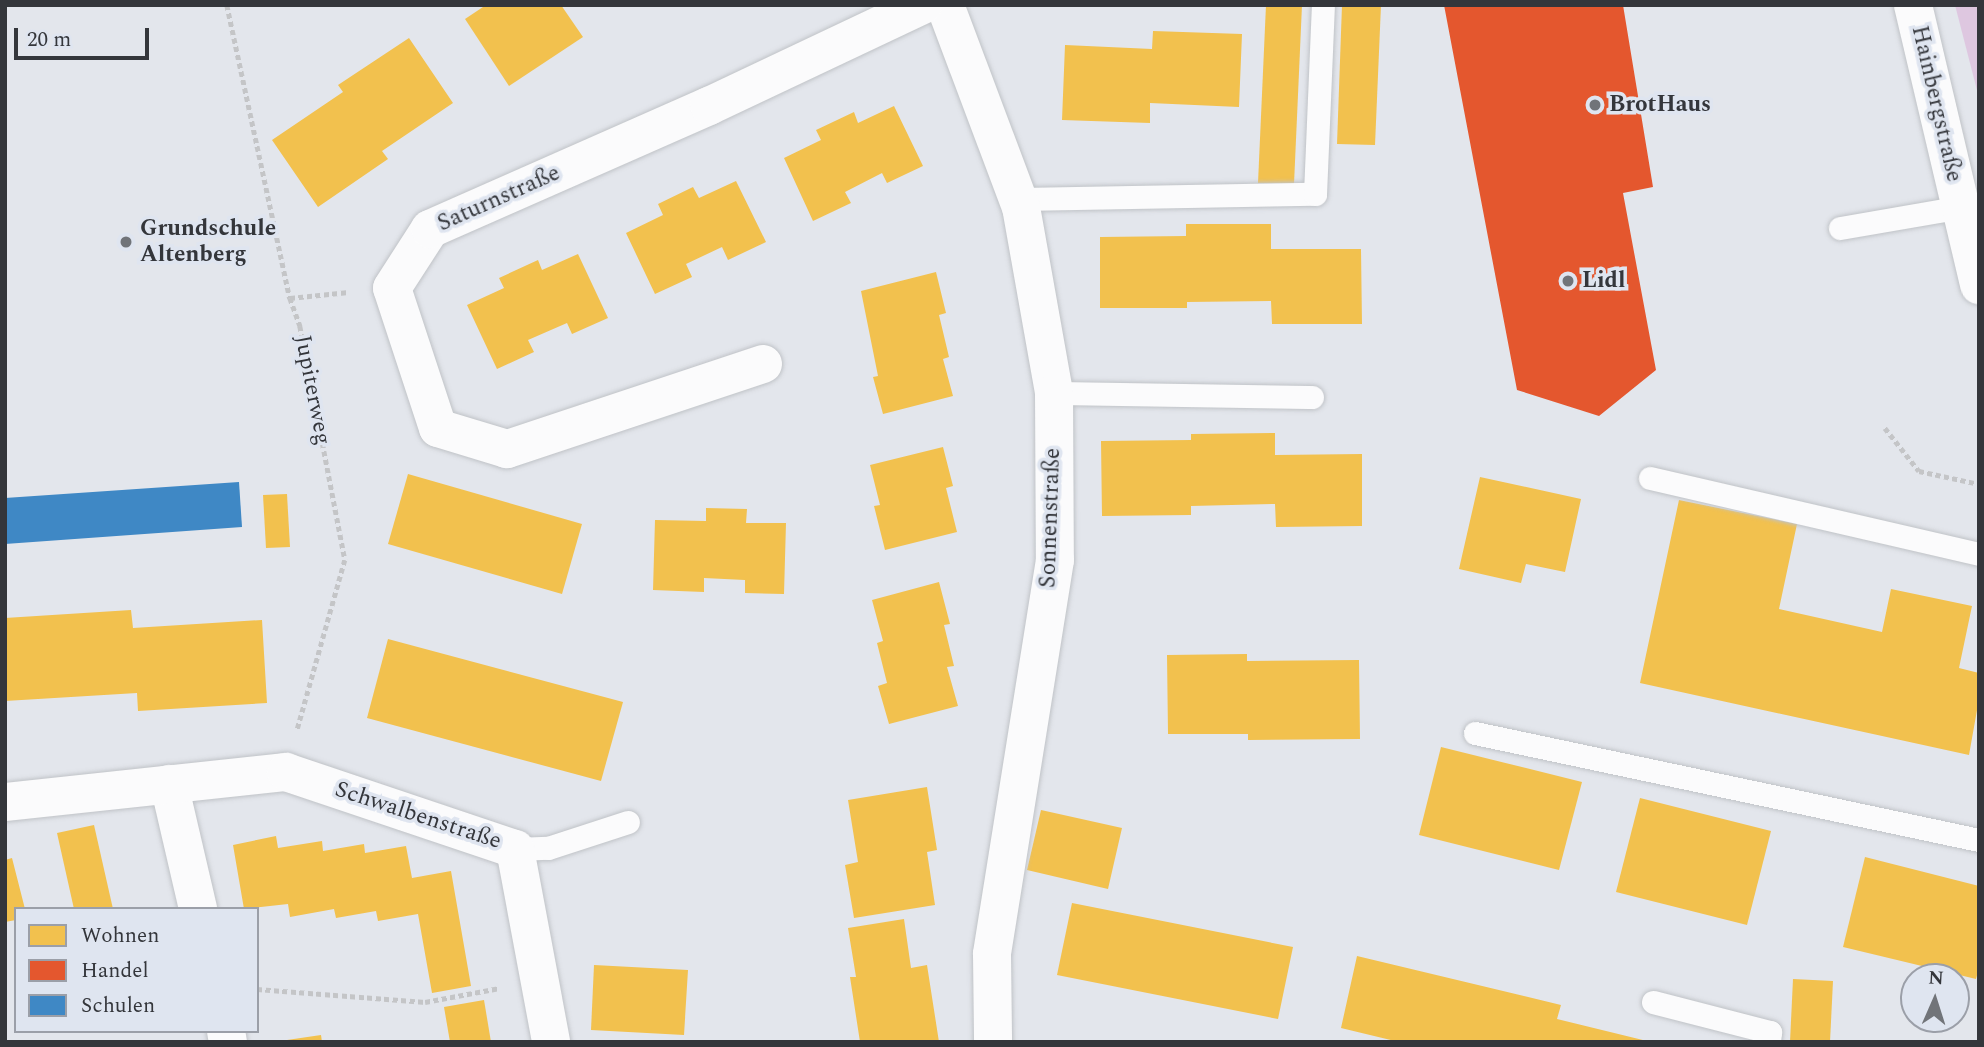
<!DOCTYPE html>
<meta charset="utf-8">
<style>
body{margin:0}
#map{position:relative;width:1984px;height:1047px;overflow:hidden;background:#e3e6ec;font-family:Spectral,serif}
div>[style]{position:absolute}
.green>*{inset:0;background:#dec7e0}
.homes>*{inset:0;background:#f2c14e}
.shops>*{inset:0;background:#e4572e}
.schools>*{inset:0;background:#3f88c5}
.path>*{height:4.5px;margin-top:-2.25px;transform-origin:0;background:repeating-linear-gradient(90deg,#c4c5c7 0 5px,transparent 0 8.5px)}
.roads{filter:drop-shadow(0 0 2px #c0c3c7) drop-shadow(0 0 2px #c0c3c7)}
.service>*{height:23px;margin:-11.5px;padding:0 11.5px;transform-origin:11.5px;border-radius:11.5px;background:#fbfbfc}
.minor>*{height:38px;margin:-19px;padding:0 19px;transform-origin:19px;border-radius:19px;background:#fbfbfc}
.tertiary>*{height:38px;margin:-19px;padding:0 19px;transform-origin:19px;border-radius:19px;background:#fbfbfc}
.dots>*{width:19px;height:19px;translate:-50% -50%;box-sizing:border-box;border:4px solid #dfe5f0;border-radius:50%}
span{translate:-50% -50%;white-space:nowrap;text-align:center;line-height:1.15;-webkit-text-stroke:7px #dfe5f0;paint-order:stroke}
.street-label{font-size:23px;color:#34363b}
.poi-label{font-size:23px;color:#34363b;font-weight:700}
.left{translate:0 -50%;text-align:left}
.frame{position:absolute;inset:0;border:7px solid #34363b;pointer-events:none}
.legend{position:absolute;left:14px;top:907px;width:245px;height:126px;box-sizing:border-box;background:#dfe5f0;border:2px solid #9b9fa8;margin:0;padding:9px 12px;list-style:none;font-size:21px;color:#34363b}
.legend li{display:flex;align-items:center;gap:14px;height:35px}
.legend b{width:35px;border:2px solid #9b9fa8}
.north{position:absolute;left:1900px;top:963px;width:70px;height:70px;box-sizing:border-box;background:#dfe5f0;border:2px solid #9b9fa8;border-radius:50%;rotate:3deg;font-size:19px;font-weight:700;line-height:28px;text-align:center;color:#34363b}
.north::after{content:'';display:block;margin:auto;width:24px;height:32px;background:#717479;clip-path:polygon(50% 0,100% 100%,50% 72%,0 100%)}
.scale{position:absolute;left:14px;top:28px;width:135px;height:32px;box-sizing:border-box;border:4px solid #34363b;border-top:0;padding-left:9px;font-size:21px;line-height:24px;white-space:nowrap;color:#34363b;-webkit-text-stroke:5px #dfe5f0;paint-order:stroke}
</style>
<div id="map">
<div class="green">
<div style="clip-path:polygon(1955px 5px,1979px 5px,1979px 98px)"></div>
</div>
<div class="homes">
<div style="clip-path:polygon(486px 5px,561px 5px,583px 37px,509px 86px,465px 19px)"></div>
<div style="clip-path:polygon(1266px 5px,1302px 5px,1294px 184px,1258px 183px)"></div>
<div style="clip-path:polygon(1342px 5px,1381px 5px,1375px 145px,1337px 144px)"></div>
<div style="clip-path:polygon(1153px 31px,1242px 34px,1239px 107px,1150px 103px,1150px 123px,1062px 120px,1065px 45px,1152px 49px)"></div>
<div style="clip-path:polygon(409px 38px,453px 103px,382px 151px,388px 159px,318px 207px,272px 140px,343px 92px,338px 85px)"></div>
<div style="clip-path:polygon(894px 106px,923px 166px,887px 183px,882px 173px,845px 192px,851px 203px,813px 221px,784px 158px,821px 140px,816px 130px,854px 112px,858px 123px)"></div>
<div style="clip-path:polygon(736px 181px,766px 242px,728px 260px,722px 247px,686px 264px,692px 277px,655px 294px,626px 233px,663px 215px,658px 204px,693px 187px,699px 198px)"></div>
<div style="clip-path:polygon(1186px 224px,1271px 224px,1271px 249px,1361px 249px,1362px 324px,1272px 324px,1271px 301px,1187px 302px,1187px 308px,1100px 308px,1100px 237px,1186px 236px)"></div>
<div style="clip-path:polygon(578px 254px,608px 318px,572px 334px,567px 323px,528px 340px,534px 352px,497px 369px,467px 305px,504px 288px,499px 278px,538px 260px,542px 270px)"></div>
<div style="clip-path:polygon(936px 272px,946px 313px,939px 315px,949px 357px,943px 359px,953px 396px,883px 414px,873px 377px,878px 376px,861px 291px)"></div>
<div style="clip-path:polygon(1275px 433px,1275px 455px,1362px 454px,1362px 526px,1276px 527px,1275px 504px,1191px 506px,1191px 515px,1102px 516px,1101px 441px,1191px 440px,1191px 434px)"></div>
<div style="clip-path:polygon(943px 447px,953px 486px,946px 488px,957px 532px,885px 550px,874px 506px,880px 505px,870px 465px)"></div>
<div style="clip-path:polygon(408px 474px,582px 524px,562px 594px,388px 544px)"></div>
<div style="clip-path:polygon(1480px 477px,1581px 499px,1565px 572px,1526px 564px,1521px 583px,1459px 569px)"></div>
<div style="clip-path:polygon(287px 494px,290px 547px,266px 548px,263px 495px)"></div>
<div style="clip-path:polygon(1679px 500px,1797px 524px,1779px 609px,1882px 632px,1891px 589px,1972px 606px,1959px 668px,1979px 673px,1979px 699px,1969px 755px,1640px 683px)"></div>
<div style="clip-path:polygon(706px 508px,747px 509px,746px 523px,786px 523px,784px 594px,745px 593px,745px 580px,704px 578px,704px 592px,653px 590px,655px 520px,706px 521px)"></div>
<div style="clip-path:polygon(939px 582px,950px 624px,944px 625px,954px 666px,947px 667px,958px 706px,889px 724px,878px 686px,887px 683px,877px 643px,883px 641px,872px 600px)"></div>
<div style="clip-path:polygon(131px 610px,133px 628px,262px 620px,267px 703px,138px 711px,137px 693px,5px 701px,5px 618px)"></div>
<div style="clip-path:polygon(388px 639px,623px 702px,601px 781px,367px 718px)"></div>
<div style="clip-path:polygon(1247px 654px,1247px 661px,1359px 660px,1360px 739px,1248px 740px,1248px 734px,1168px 734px,1167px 655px)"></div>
<div style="clip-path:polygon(1441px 747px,1582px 782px,1559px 870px,1419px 835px)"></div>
<div style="clip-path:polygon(927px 787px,937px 850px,927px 852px,935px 905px,854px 918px,845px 865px,858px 862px,848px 800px)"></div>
<div style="clip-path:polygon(1640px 798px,1771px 831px,1747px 925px,1616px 892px)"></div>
<div style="clip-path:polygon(1041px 810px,1122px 828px,1108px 889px,1027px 870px)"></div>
<div style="clip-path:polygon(94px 825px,113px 909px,74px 909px,57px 833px)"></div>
<div style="clip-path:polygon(276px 836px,278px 848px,322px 841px,323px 851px,364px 844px,365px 853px,406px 846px,412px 878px,451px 871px,471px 986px,432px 993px,418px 914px,378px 921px,376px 911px,336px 918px,334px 909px,290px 917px,288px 904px,244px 909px,233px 845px)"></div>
<div style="clip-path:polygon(1865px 857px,1979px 886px,1979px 968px,1976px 979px,1843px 947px)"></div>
<div style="clip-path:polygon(12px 858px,25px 909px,16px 909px,16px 920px,5px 922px,5px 860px)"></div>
<div style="clip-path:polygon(1072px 903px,1293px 947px,1278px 1019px,1057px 975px)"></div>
<div style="clip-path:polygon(904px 919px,911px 968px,927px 965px,939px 1042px,860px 1042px,850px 977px,856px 977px,848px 928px)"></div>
<div style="clip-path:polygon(1357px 956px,1561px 1005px,1557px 1019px,1651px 1042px,1399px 1042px,1341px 1028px)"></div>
<div style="clip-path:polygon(594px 965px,688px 970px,684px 1035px,591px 1030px)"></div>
<div style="clip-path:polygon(1793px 979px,1833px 981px,1830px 1042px,1790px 1042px)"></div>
<div style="clip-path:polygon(484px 1000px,491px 1042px,450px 1042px,444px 1007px)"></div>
<div style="clip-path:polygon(321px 1035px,322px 1042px,287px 1042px,287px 1040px)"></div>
</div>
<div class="shops">
<div style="clip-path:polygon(1444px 5px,1623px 5px,1653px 187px,1623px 193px,1656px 370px,1599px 416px,1517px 390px)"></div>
</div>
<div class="schools">
<div style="clip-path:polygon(239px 482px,242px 527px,5px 544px,5px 498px)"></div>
</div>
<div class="path">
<div style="left:227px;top:5px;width:300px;rotate:77.9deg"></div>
<div style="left:290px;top:298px;width:30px;rotate:70deg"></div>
<div style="left:300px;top:326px;width:238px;rotate:79.1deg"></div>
<div style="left:345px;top:560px;width:178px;rotate:105.7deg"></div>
<div style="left:290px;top:298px;width:59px;rotate:-5.8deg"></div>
<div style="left:1885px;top:428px;width:55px;rotate:51.7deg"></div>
<div style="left:1919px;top:471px;width:61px;rotate:12.2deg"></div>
<div style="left:257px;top:989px;width:169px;rotate:4.4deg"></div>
<div style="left:425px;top:1002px;width:76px;rotate:-10.6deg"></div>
</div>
<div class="roads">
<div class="service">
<div style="left:1018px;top:199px;width:297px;rotate:-1deg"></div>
<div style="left:1315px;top:194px;width:189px;rotate:-87.6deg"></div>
<div style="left:1840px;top:228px;width:123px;rotate:-9.8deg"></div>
<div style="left:1054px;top:393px;width:258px;rotate:0.9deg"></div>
<div style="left:1650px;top:478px;width:338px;rotate:13deg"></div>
<div style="left:1475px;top:733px;width:515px;rotate:11.99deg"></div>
<div style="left:515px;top:849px;width:33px;rotate:-2deg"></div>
<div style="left:548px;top:848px;width:84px;rotate:-18deg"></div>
<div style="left:1653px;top:1002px;width:121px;rotate:14.4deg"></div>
<div style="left:1770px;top:1032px;width:10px;rotate:96deg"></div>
</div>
<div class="minor">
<div style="left:945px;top:5px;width:216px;rotate:69.4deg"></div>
<div style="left:1021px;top:207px;width:189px;rotate:79.9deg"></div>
<div style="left:1054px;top:393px;width:167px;rotate:89.7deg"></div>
<div style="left:1055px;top:560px;width:399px;rotate:99.1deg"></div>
<div style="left:992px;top:954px;width:88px;rotate:89.3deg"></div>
<div style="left:763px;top:364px;width:270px;rotate:161.6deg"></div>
<div style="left:507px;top:449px;width:72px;rotate:-163.1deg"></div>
<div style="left:438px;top:428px;width:147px;rotate:-108.2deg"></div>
<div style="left:392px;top:288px;width:70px;rotate:-57.2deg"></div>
<div style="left:430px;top:229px;width:305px;rotate:-23.8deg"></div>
<div style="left:709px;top:106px;width:237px;rotate:-25.3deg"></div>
<div style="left:169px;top:784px;width:128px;rotate:76.9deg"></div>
<div style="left:5px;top:802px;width:283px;rotate:-6.1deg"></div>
<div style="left:286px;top:772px;width:242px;rotate:18.6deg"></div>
<div style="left:515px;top:849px;width:196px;rotate:79.4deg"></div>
<div style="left:226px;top:1031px;width:11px;rotate:80deg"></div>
</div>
<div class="tertiary">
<div style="left:1913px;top:5px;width:288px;rotate:76.7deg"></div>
</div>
</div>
<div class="dots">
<div style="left:1595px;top:105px;background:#717479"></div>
<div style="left:126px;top:242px;background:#717479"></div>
<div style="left:1568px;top:281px;background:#717479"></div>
</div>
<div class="street-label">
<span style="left:1936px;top:104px;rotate:77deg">Hainbergstraße</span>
<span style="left:499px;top:199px;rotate:-24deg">Saturnstraße</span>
<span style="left:312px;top:390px;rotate:79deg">Jupiterweg</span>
<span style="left:1051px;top:518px;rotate:-88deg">Sonnenstraße</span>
<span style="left:418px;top:816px;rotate:18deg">Schwalbenstraße</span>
</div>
<div class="poi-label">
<span class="left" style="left:1609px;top:105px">BrotHaus</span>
<span class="left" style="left:140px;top:242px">Grundschule<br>Altenberg</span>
<span class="left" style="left:1582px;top:281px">Lidl</span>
</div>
<div class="frame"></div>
<ul class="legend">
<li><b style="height:19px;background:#f2c14e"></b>Wohnen</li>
<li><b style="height:19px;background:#e4572e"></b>Handel</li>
<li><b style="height:19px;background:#3f88c5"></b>Schulen</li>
</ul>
<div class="north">N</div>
<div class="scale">20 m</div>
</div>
